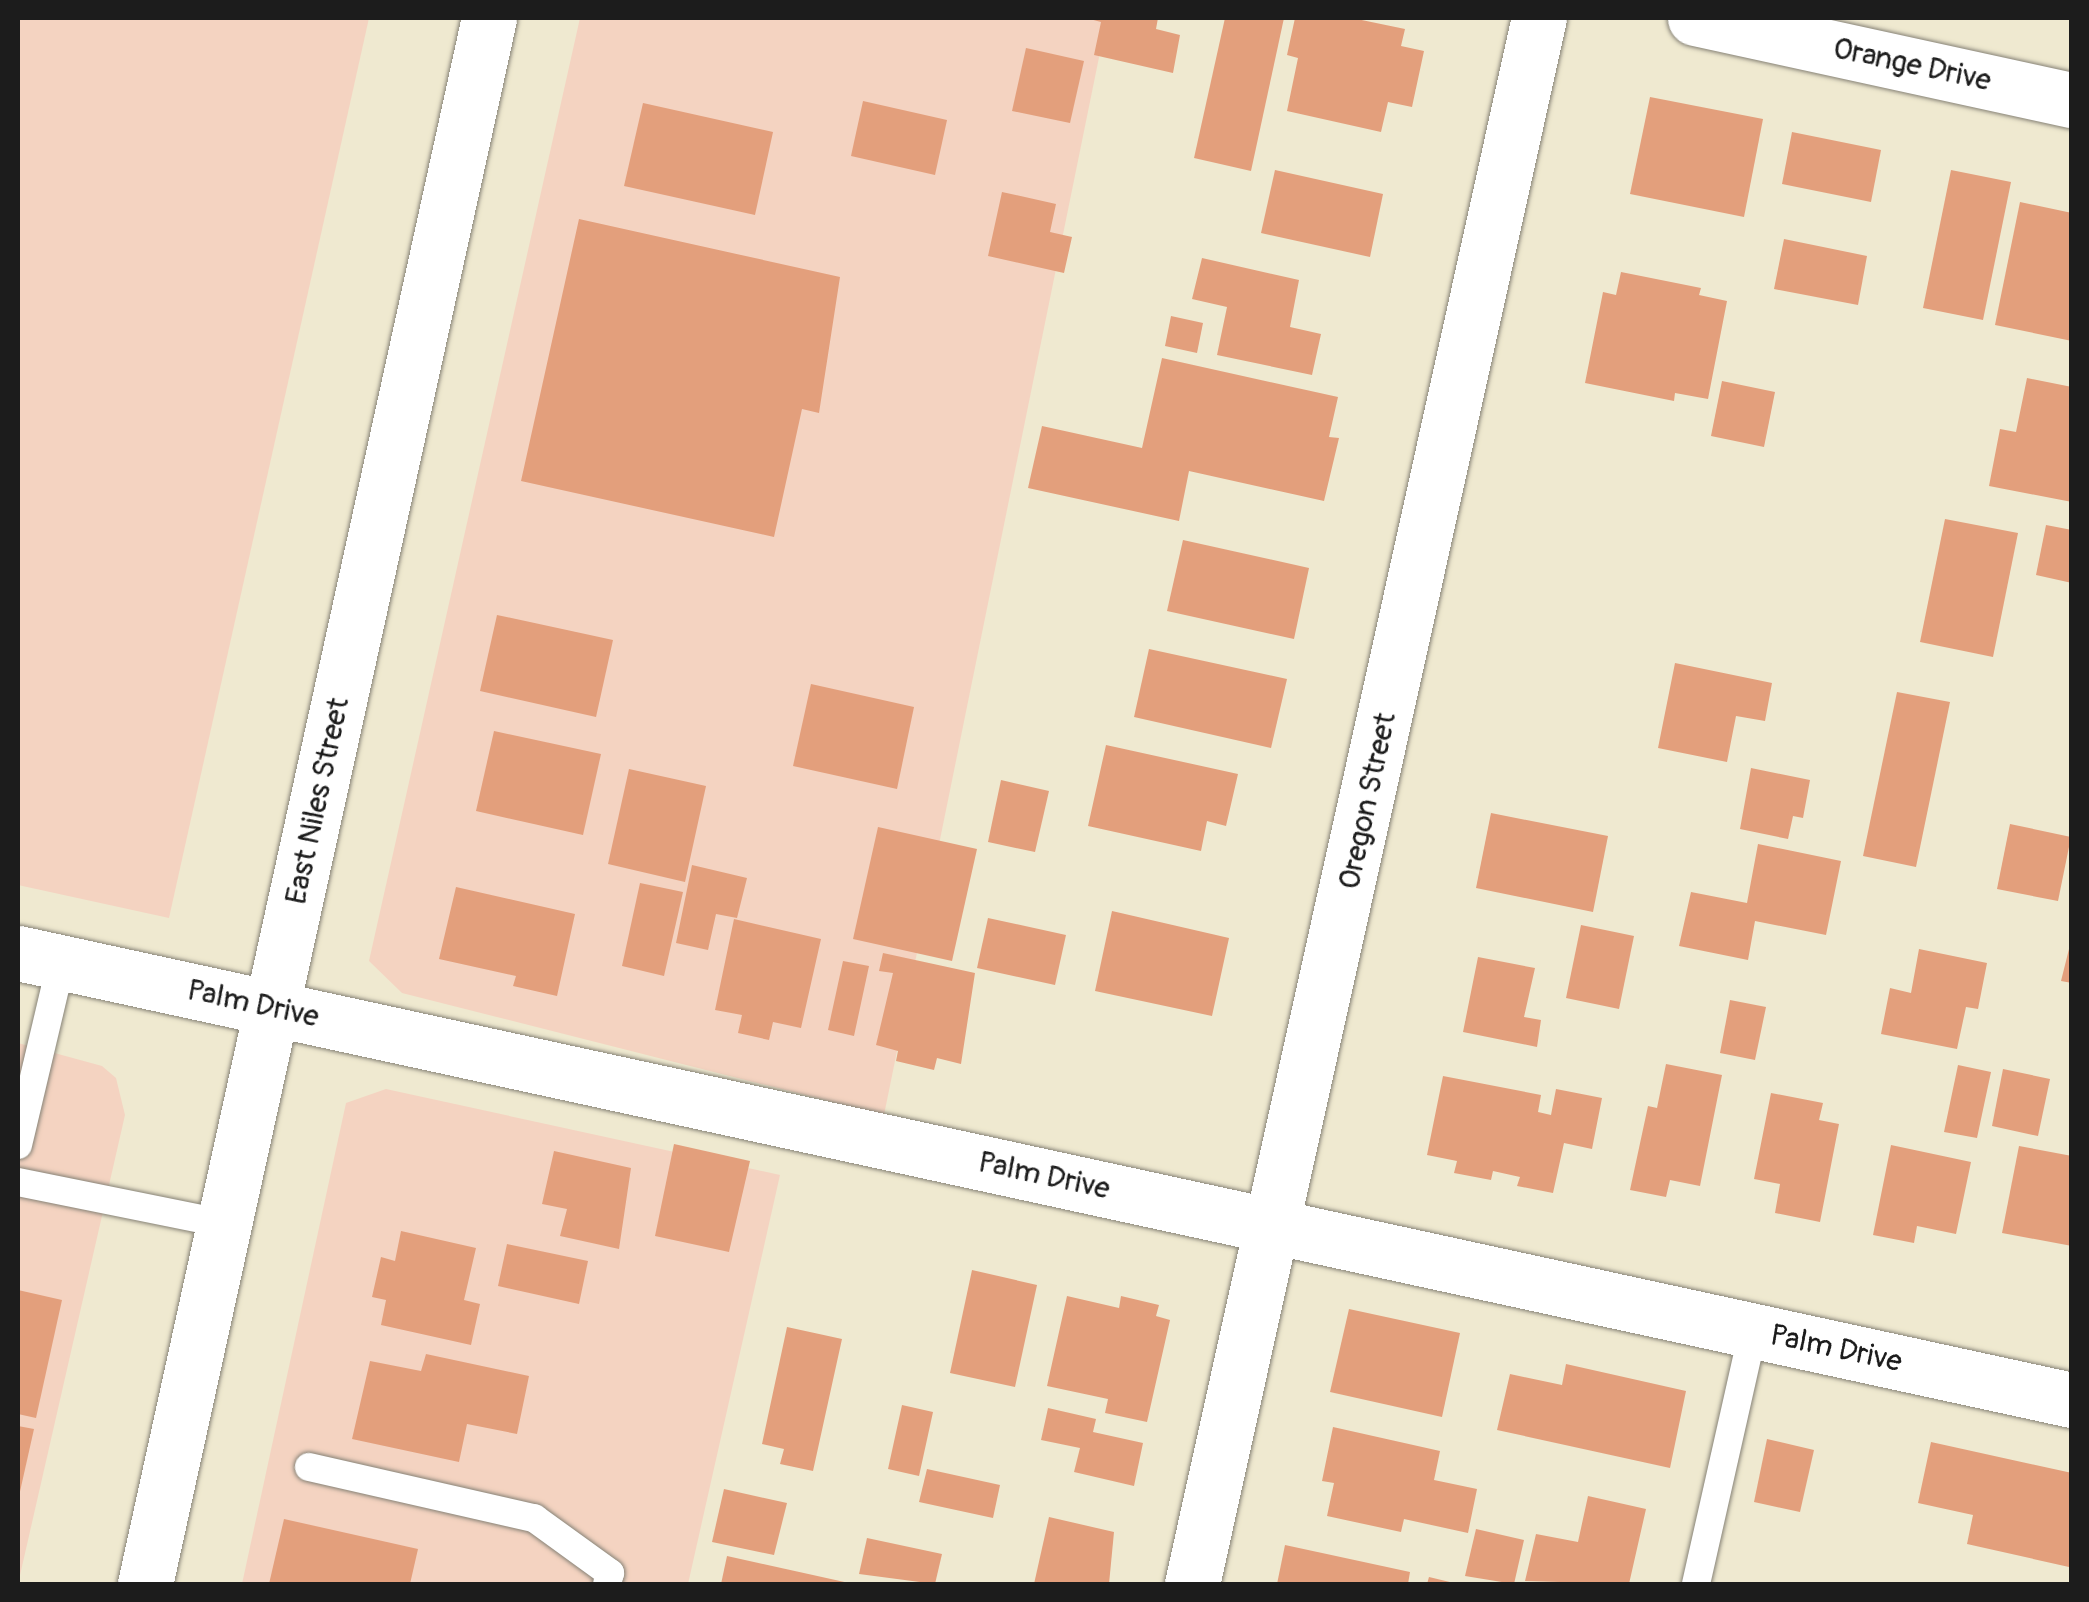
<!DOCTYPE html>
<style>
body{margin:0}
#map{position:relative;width:2089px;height:1602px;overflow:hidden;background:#efe9d0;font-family:Pangolin,sans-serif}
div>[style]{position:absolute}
.built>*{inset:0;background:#f4d3c1}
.building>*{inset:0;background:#e39f7c}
.roads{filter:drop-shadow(0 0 2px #868276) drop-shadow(0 0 2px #868276)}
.service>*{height:28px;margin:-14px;padding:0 14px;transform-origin:14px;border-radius:14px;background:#fff}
.minor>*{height:55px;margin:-27.5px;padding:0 27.5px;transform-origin:27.5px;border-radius:27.5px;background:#fff}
.secondary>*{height:55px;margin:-27.5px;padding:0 27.5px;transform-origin:27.5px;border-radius:27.5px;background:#fff}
span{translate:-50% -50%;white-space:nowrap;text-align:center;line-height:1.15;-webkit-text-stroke:9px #fff;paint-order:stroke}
.street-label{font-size:30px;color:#1c1c1c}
.frame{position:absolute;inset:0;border:20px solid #1c1c1c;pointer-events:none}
</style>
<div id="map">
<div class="built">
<div style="clip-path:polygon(18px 18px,369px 18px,169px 918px,18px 885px)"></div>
<div style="clip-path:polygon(580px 18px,1107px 18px,884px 1115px,402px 993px,369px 961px)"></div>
<div style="clip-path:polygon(18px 1043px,102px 1066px,116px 1078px,125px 1115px,18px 1584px)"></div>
<div style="clip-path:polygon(386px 1089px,780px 1175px,688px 1584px,242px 1584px,346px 1103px)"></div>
</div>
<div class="building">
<div style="clip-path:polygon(1086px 18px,1158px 18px,1156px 29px,1180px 35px,1173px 73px,1094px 55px,1101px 22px)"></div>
<div style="clip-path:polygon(1225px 18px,1284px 18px,1251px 171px,1194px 158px)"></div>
<div style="clip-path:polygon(1295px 18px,1352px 18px,1405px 29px,1401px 46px,1424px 51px,1412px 107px,1388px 102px,1381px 132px,1287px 111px,1298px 58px,1287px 55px)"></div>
<div style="clip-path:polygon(1026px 48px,1084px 61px,1070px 123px,1012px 111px)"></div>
<div style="clip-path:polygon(1650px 97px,1763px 119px,1744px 217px,1630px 194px)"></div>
<div style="clip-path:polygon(863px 101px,947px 120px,935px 175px,851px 156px)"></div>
<div style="clip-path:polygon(643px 103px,773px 132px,755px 215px,624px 186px)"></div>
<div style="clip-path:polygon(1792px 132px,1881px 150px,1871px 202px,1782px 184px)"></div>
<div style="clip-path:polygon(1275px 170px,1383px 194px,1370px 257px,1261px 233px)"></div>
<div style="clip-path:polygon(1951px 170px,2011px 182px,1983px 320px,1923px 308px)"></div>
<div style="clip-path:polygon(1002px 192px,1056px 204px,1050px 232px,1072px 237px,1064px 273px,988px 256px)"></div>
<div style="clip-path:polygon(2020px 202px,2072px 213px,2072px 341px,1995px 325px)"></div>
<div style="clip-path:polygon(579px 219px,840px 277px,819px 413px,802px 409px,774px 537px,521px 481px)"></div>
<div style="clip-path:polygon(1784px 239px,1867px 256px,1858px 305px,1774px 289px)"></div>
<div style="clip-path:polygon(1202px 258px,1299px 280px,1290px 327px,1321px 334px,1312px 375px,1217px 355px,1227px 307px,1192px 299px)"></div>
<div style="clip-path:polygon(1621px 272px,1701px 288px,1699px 295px,1727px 301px,1708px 399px,1675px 393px,1674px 401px,1585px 383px,1603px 292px,1616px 295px)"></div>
<div style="clip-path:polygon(1171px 316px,1203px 323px,1197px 353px,1165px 346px)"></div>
<div style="clip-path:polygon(1162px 358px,1338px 397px,1329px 437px,1339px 438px,1324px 501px,1189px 471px,1179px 521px,1028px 488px,1042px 426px,1142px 448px)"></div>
<div style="clip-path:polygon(2027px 378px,2072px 387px,2072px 502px,1989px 486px,2000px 429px,2016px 432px)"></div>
<div style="clip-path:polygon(1722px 381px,1775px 392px,1764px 447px,1711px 436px)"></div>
<div style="clip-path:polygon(1945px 519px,2018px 533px,1993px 657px,1920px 642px)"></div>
<div style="clip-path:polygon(2046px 525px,2072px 530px,2072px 583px,2036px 575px)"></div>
<div style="clip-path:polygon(1183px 540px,1309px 568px,1294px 639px,1167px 611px)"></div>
<div style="clip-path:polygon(497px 615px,613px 640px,596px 717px,480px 691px)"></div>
<div style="clip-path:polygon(1149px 649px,1287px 679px,1271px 748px,1134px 717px)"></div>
<div style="clip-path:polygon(1675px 663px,1772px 683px,1765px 721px,1736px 716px,1727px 762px,1658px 748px)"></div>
<div style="clip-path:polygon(811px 684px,914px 707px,897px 789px,793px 766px)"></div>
<div style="clip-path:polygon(1897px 692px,1950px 702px,1916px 867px,1863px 856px)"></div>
<div style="clip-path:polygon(494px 731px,601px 754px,583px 835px,476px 811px)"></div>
<div style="clip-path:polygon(1106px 745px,1238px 774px,1226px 826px,1207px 821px,1201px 851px,1088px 826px)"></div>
<div style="clip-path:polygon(1751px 768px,1810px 780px,1803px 818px,1793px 816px,1788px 839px,1740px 829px)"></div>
<div style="clip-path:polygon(629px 769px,706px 786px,685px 882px,608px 864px)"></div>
<div style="clip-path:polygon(1001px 780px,1049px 791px,1035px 852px,988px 842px)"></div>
<div style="clip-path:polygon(1491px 813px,1608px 836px,1593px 912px,1476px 888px)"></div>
<div style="clip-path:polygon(2010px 824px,2071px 837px,2058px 901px,1997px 889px)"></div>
<div style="clip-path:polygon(878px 827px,977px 849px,952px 961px,853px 939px)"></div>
<div style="clip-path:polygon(1758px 844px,1841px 861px,1826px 935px,1755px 921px,1748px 960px,1679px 946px,1691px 892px,1747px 903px)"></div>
<div style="clip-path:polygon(692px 865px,747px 878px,737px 918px,716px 914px,708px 950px,676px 943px)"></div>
<div style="clip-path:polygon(640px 883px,683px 892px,664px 976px,622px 966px)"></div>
<div style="clip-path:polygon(456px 887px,575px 914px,557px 996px,513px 986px,516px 976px,439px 959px)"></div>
<div style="clip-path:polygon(1112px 911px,1229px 938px,1212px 1016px,1095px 991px)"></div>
<div style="clip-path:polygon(988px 918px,1066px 935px,1055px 985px,977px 968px)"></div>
<div style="clip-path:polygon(734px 919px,821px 939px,801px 1028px,773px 1022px,769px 1040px,738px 1033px,742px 1015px,715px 1010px)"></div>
<div style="clip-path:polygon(1581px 925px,1634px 936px,1619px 1009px,1566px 998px)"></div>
<div style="clip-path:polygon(2072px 937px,2072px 983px,2061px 981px)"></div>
<div style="clip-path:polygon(1919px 949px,1987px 963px,1978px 1009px,1966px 1007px,1957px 1049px,1881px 1034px,1890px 988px,1911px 993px)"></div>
<div style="clip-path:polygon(883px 953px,975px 973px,961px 1064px,937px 1058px,934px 1070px,896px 1061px,898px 1051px,876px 1045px,893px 973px,879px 971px)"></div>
<div style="clip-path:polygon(1478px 957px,1535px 968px,1524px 1017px,1541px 1020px,1537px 1047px,1463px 1032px)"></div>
<div style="clip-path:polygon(843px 961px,869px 966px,854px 1036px,828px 1030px)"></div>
<div style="clip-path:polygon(1730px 1000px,1766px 1007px,1755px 1060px,1720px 1053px)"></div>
<div style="clip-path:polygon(1666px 1064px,1722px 1075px,1700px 1186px,1670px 1180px,1666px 1197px,1630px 1190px,1648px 1106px,1657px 1108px)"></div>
<div style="clip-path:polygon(1958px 1065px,1991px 1072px,1977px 1138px,1944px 1132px)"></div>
<div style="clip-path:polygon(2003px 1069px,2050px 1079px,2038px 1136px,1992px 1126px)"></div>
<div style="clip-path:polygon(1443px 1076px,1541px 1095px,1538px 1112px,1551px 1115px,1556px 1089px,1602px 1098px,1592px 1149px,1564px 1143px,1553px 1193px,1517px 1186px,1520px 1177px,1493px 1171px,1491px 1180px,1454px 1173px,1457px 1161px,1427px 1155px)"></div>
<div style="clip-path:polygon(1771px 1093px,1823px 1103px,1819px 1120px,1839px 1124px,1820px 1222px,1775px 1213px,1780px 1184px,1754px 1179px)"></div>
<div style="clip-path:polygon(674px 1144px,750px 1161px,729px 1252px,655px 1236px)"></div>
<div style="clip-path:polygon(1891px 1145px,1971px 1162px,1956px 1234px,1917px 1226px,1914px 1243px,1873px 1235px)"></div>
<div style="clip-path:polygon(2019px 1146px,2072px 1156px,2072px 1246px,2002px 1233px)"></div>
<div style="clip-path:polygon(554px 1151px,631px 1168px,619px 1249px,560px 1236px,567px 1209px,542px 1204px)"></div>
<div style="clip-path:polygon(401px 1231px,476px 1248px,464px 1300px,480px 1304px,471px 1345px,381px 1325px,386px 1300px,372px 1297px,381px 1257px,395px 1261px)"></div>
<div style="clip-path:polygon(507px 1244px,588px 1261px,579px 1304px,498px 1286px)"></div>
<div style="clip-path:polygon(972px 1270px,1037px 1285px,1015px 1387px,950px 1373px)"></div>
<div style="clip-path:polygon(18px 1290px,62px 1300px,36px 1418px,18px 1414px)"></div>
<div style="clip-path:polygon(1067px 1296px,1119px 1308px,1121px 1296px,1159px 1305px,1156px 1316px,1170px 1320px,1147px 1422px,1105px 1413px,1108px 1399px,1047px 1386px)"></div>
<div style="clip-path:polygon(1349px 1309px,1460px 1333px,1442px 1417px,1330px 1392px)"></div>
<div style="clip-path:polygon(787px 1327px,842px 1339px,813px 1471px,780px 1464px,784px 1449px,762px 1444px)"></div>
<div style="clip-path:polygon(426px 1354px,529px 1376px,517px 1434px,467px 1424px,459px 1462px,352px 1439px,370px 1361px,421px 1371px)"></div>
<div style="clip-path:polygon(1566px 1364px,1686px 1391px,1670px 1468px,1497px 1430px,1510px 1374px,1562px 1385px)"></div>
<div style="clip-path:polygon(902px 1405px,933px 1412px,919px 1476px,888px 1469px)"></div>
<div style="clip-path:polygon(1048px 1408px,1096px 1419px,1093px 1432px,1143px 1443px,1134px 1486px,1074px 1472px,1080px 1448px,1041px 1440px)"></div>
<div style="clip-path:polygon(18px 1426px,34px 1429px,19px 1496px,18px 1496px)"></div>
<div style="clip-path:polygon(1333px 1427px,1440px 1451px,1434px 1480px,1477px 1489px,1468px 1533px,1404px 1519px,1401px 1532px,1327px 1516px,1334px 1483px,1322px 1481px)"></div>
<div style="clip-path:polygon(1767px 1439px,1814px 1450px,1800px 1512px,1754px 1502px)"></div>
<div style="clip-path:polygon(1931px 1442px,2072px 1473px,2069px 1567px,1967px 1544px,1973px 1515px,1918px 1503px)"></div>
<div style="clip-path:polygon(927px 1469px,1000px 1485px,993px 1518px,919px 1502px)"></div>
<div style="clip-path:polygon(724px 1489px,787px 1503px,774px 1555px,712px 1542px)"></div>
<div style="clip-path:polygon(1588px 1496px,1646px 1509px,1629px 1584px,1525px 1581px,1536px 1534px,1578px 1542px)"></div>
<div style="clip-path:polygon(1049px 1517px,1114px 1532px,1109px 1584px,1034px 1584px)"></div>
<div style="clip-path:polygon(284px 1519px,418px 1549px,410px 1584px,269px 1584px)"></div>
<div style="clip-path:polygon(1476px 1529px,1524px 1540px,1514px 1584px,1465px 1576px)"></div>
<div style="clip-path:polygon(867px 1538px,942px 1554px,935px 1584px,859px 1574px)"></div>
<div style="clip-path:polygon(1285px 1545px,1410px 1572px,1408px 1584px,1277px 1584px)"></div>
<div style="clip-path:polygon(727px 1556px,849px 1583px,849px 1584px,721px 1584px)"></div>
<div style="clip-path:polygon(1429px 1577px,1454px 1583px,1454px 1584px,1427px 1584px)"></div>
</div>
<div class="roads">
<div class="service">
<div style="left:18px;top:1145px;width:187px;rotate:-76.7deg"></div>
<div style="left:18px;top:1182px;width:212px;rotate:11.4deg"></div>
<div style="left:309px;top:1467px;width:231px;rotate:12.8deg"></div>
<div style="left:534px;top:1518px;width:94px;rotate:35.9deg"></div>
<div style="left:610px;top:1573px;width:11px;rotate:105deg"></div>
<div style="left:1696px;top:1584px;width:259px;rotate:-77.3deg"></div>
</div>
<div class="minor">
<div style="left:1695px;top:18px;width:386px;rotate:12.3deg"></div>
<div style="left:18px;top:953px;width:2102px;rotate:12.28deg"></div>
<div style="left:1192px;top:1584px;width:1604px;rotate:-77.51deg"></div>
</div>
<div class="secondary">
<div style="left:145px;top:1584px;width:1603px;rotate:-77.61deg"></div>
</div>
</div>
<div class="street-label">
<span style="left:1912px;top:65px;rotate:12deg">Orange Drive</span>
<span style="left:318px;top:801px;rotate:-78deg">East Niles Street</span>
<span style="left:1368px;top:801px;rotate:-78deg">Oregon Street</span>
<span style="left:253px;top:1004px;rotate:12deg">Palm Drive</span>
<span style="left:1044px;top:1176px;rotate:12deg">Palm Drive</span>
<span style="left:1836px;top:1349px;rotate:12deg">Palm Drive</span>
</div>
<div class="frame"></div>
</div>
